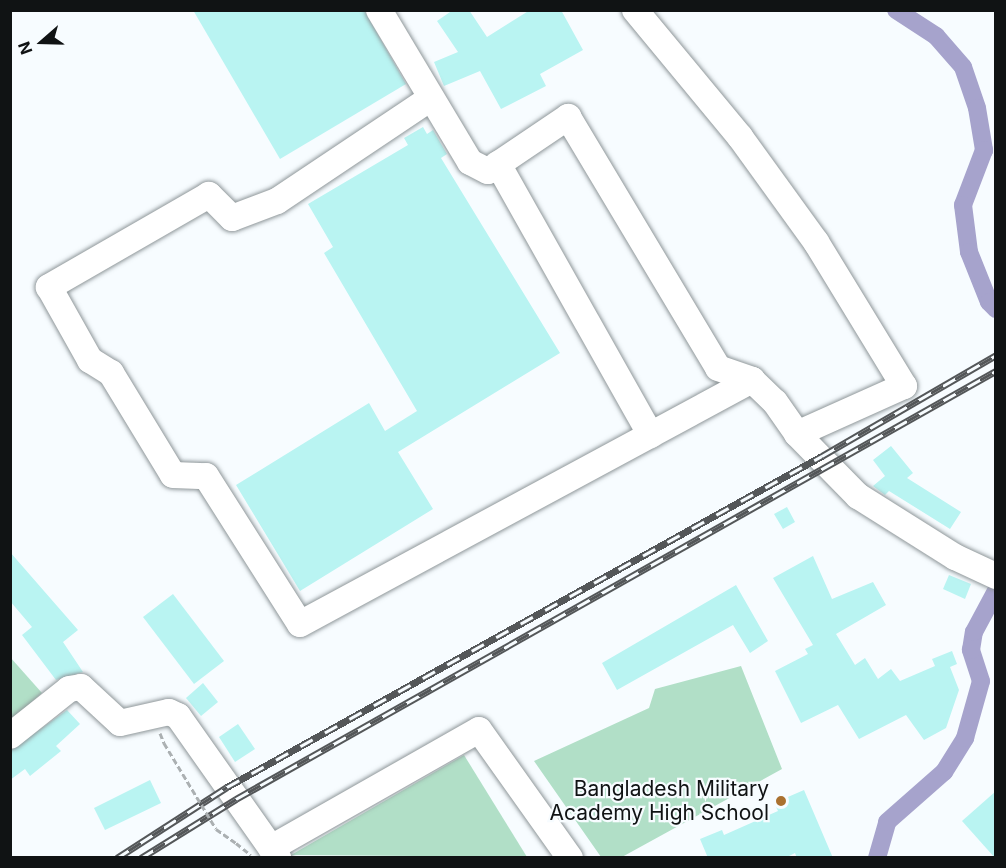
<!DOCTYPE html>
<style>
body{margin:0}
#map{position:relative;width:1006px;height:868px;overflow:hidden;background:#f7fcff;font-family:Inter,sans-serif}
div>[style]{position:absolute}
.green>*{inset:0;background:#b1dfc7}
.canal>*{height:18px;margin:-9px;padding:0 9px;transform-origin:9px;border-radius:9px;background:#a6a3cc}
.building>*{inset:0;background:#b9f4f2}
.path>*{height:3px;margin-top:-1.5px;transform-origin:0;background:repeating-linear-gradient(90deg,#abb0b2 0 6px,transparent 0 9px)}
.roads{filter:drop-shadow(0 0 2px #8f979a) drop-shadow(0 0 2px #8f979a)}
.minor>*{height:26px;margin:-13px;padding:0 13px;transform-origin:13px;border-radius:13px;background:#fff}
.rail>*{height:7px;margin-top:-3.5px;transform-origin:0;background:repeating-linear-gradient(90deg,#f7fcff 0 14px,#545759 0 28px);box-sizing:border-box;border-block:2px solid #545759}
.path-bridge>*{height:3px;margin-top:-1.5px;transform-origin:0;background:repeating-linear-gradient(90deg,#abb0b2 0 6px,transparent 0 9px)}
.dots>*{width:16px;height:16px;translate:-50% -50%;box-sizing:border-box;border:3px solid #f7fcff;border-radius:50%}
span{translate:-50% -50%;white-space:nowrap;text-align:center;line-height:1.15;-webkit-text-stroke:4.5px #f7fcff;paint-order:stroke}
.poi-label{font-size:21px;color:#101314}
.right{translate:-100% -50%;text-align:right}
.frame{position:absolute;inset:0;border:12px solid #101314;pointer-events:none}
.north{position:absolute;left:12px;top:12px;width:60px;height:60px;-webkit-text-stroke:4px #f7fcff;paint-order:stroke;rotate:250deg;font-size:16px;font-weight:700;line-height:24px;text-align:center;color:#101314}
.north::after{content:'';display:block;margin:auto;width:21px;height:27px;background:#101314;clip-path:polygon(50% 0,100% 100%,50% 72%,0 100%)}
</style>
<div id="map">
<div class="green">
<div style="clip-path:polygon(10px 657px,42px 693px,11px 720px,10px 720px)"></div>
<div style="clip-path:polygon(741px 666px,782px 769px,622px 857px,601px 857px,534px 761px,649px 708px,655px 689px)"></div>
<div style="clip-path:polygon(464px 755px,527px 857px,291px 855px)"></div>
</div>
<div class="canal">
<div style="left:896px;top:10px;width:48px;rotate:33deg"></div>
<div style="left:936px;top:36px;width:41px;rotate:48.9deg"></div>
<div style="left:963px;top:67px;width:43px;rotate:71.1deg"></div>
<div style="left:977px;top:108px;width:43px;rotate:80.5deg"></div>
<div style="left:984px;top:150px;width:59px;rotate:110.9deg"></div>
<div style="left:963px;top:205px;width:47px;rotate:82.7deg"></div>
<div style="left:969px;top:252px;width:54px;rotate:68.2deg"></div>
<div style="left:989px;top:302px;width:10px;rotate:45deg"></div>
<div style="left:877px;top:858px;width:37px;rotate:-74deg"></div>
<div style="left:887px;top:822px;width:76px;rotate:-41.3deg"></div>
<div style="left:944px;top:772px;width:40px;rotate:-58deg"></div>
<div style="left:965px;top:738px;width:59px;rotate:-74.3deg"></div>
<div style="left:981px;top:681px;width:33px;rotate:-108deg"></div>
<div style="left:971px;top:650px;width:18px;rotate:-81deg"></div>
<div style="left:974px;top:632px;width:47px;rotate:-61.8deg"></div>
</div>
<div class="building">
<div style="clip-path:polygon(193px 10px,364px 10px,406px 84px,280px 159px)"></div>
<div style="clip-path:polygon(453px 10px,469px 10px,487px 37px,530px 10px,561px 10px,583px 50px,540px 74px,546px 86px,501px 109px,480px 71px,444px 86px,434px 62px,458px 52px,437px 21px)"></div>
<div style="clip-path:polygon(423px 127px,427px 134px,433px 130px,447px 154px,441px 158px,560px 353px,398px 452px,433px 509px,300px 591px,236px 485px,369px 403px,385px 431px,417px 411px,324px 253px,333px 247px,308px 204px,408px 145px,404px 138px)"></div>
<div style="clip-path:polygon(891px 446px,913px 473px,907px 478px,961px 512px,950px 529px,889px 491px,885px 495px,873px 486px,885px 476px,873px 460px)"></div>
<div style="clip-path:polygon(787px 507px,795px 522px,783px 529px,774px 514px)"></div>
<div style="clip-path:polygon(10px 552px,78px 630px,63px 642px,83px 672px,56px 680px,22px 635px,32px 627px,10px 601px)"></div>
<div style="clip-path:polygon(813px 556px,832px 599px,873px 582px,886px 605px,836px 634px,855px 665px,865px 658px,878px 679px,891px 669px,900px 681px,935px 666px,932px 659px,952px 651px,957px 664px,950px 667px,959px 690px,946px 728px,924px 740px,906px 715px,859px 739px,838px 705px,801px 723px,775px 671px,808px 654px,805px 649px,813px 645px,773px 578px)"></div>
<div style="clip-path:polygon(949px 575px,971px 584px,965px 599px,943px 589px)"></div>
<div style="clip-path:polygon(736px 585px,768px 641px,750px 653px,733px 625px,617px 690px,602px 663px)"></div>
<div style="clip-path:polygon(173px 594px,224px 661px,194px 684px,143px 617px)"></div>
<div style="clip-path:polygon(203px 683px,218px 702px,201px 716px,186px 698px)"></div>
<div style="clip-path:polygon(67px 710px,80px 724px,56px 746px,61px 751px,30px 776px,25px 769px,10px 780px,10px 751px)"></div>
<div style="clip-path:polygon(238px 724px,255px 749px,235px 762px,219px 737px)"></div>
<div style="clip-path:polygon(150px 780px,161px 803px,105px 830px,94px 808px)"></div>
<div style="clip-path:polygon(804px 790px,833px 858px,797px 858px,795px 853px,785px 858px,708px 858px,700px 839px,722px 830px,724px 835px,778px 811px,774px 803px)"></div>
<div style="clip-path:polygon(996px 791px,996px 858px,995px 858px,962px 821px)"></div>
</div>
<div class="path">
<div style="left:160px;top:733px;width:11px;rotate:68deg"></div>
<div style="left:236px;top:843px;width:19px;rotate:39deg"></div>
</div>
<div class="roads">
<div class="minor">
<div style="left:379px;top:10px;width:177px;rotate:59.1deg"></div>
<div style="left:470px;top:162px;width:20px;rotate:27deg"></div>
<div style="left:488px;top:171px;width:97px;rotate:-34deg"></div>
<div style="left:568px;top:117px;width:292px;rotate:59.1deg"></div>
<div style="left:718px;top:368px;width:36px;rotate:19deg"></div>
<div style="left:635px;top:10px;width:165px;rotate:50.4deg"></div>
<div style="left:740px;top:137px;width:130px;rotate:54.1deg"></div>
<div style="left:816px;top:242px;width:169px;rotate:58.6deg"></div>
<div style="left:904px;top:386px;width:117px;rotate:155.8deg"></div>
<div style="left:797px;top:434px;width:87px;rotate:45.5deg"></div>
<div style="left:858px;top:496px;width:115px;rotate:32.2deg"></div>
<div style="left:955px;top:557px;width:45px;rotate:24.9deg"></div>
<div style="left:431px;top:98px;width:185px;rotate:146.2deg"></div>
<div style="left:277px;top:201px;width:48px;rotate:159.3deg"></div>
<div style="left:232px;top:218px;width:33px;rotate:-135deg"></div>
<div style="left:209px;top:195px;width:185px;rotate:150.1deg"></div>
<div style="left:49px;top:287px;width:84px;rotate:60.7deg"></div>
<div style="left:90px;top:360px;width:25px;rotate:32deg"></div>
<div style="left:111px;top:373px;width:119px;rotate:58.7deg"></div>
<div style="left:173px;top:475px;width:33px;rotate:2deg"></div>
<div style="left:206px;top:476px;width:175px;rotate:57.6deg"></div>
<div style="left:300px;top:624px;width:514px;rotate:-28.36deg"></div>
<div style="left:752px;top:380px;width:32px;rotate:44deg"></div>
<div style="left:775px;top:402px;width:39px;rotate:55deg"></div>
<div style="left:498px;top:164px;width:311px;rotate:60.6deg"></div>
<div style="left:10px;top:736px;width:75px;rotate:-38.5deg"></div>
<div style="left:69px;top:689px;width:12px;rotate:-9deg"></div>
<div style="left:81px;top:687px;width:53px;rotate:42.7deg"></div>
<div style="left:120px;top:723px;width:50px;rotate:-12.7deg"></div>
<div style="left:169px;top:712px;width:10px;rotate:24deg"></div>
<div style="left:178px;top:716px;width:174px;rotate:54.8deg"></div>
<div style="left:271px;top:848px;width:239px;rotate:-29.6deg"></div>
<div style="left:479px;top:730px;width:157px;rotate:54.6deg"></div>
</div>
</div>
<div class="rail">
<div style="left:117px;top:858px;width:131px;rotate:-32.8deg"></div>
<div style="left:227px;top:787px;width:681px;rotate:-29.09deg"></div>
<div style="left:822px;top:456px;width:201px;rotate:-30.1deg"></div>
<div style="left:141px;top:858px;width:112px;rotate:-31.8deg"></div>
<div style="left:236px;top:799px;width:872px;rotate:-29.39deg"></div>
</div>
<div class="path-bridge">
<div style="left:164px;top:743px;width:100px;rotate:58.8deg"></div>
<div style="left:216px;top:829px;width:24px;rotate:35deg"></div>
</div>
<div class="dots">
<div style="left:781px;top:801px;background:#aa712f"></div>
</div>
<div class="poi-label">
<span class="right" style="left:769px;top:801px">Bangladesh Military<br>Academy High School</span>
</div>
<div class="frame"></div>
<div class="north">N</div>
</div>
